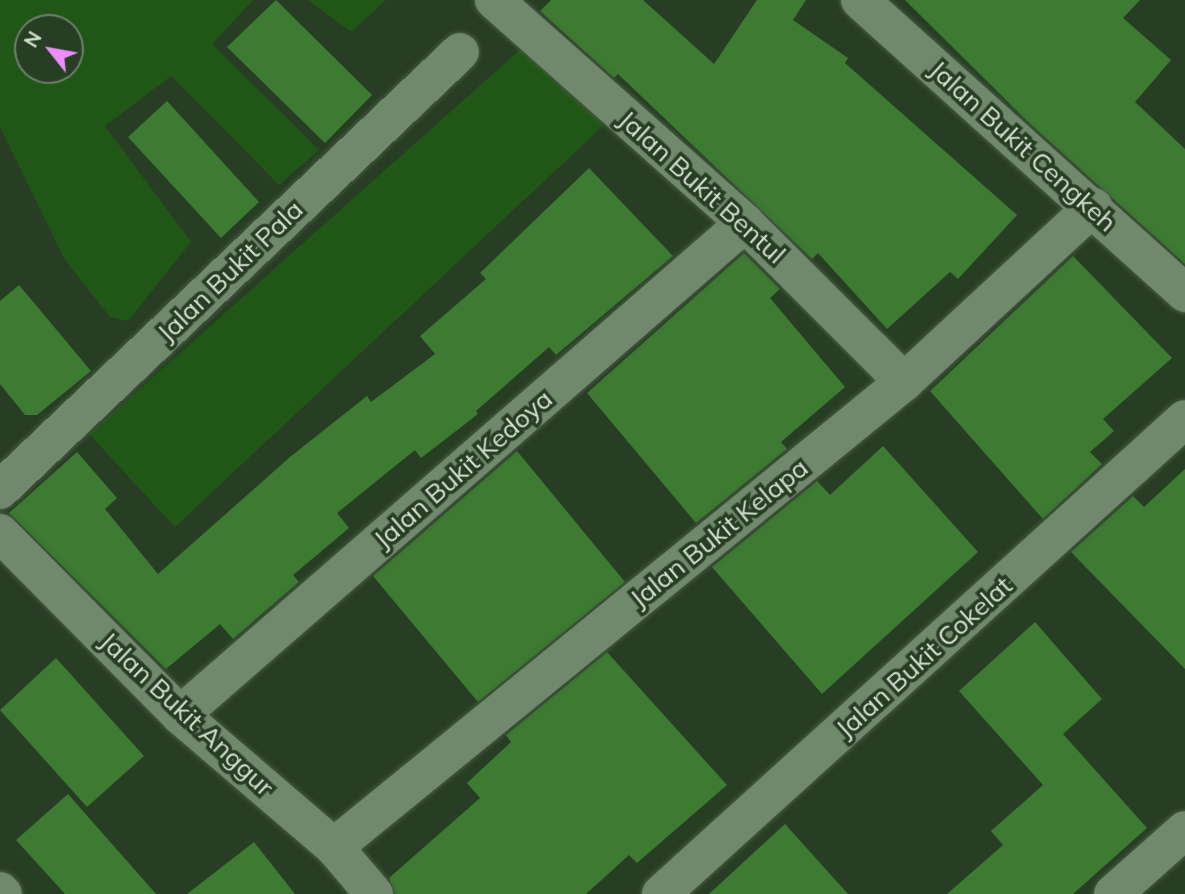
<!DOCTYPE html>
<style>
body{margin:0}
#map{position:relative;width:1185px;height:894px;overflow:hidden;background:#283e24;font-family:Mulish,sans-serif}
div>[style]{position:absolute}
.green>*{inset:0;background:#205716}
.building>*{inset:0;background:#3c7b31}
.roads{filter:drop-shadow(0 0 2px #475943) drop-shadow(0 0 2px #475943)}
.minor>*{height:38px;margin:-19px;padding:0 19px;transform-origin:19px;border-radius:19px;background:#70886b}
span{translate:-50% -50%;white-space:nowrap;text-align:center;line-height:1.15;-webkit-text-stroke:7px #283e24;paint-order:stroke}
.street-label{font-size:26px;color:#d3e0d0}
.north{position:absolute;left:14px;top:14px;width:70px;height:70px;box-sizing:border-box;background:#283e24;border:2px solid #6c7f69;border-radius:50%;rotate:301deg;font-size:19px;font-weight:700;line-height:28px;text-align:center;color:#d3e0d0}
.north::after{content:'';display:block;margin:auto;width:24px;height:32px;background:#ea8dfd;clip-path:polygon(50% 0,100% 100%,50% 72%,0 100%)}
</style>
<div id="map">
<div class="green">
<div style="clip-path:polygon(evenodd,0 0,253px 0,212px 44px,319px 150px,279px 185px,171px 76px,105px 126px,191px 242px,128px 321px,110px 317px,65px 260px,0 127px,0 0,28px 28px,70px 28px,70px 70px,28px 70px,28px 28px)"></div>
<div style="clip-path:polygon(308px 0,386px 0,351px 32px)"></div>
<div style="clip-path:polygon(522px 48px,604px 125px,175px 527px,89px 434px)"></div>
</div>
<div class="building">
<div style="clip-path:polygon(276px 0,372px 95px,325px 143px,227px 47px)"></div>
<div style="clip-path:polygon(551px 0,643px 0,714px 64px,757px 0,806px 0,793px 20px,848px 58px,845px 63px,1017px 215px,958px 279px,950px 272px,887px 329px,818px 253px,812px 259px,618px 74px,614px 78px,540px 11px)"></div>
<div style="clip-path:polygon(905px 0,1140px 0,1123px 18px,1171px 60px,1135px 102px,1185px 149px,1185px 264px,1027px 121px)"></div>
<div style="clip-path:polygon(167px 101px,259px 202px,221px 238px,128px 137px)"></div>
<div style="clip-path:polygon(589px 168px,673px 256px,556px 355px,549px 347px,476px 411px,478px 414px,421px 458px,415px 450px,337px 513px,349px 528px,293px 575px,299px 582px,233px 639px,220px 624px,166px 669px,9px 513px,77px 452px,117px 498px,105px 509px,158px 574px,290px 457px,367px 396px,371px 402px,435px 354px,420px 336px,486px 279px,480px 273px)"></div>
<div style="clip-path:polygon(744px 253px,780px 289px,770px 298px,845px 387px,781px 442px,787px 449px,696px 523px,587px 393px)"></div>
<div style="clip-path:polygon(1073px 256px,1172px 358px,1103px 419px,1114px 431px,1090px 452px,1102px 464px,1043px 519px,930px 391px)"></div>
<div style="clip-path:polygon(19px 285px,91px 371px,37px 415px,25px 415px,0 384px,0 301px)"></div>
<div style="clip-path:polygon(883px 446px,978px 552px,822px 694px,712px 567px,817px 481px,830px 495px)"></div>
<div style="clip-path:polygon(517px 451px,625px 582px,478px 702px,373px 576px)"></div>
<div style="clip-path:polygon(1185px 469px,1185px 669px,1071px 552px,1133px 496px,1144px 507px)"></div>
<div style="clip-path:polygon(1035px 622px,1102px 699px,1063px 734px,1147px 828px,1073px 894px,947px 894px,1003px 845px,991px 831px,1043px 785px,959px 691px)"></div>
<div style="clip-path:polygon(607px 652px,727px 785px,637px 863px,629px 855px,586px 894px,395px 894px,389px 878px,480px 798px,467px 783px,511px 742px,506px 735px)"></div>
<div style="clip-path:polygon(56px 658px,144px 756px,87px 807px,0 710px)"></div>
<div style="clip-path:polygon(68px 794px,156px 894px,65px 894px,16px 840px)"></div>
<div style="clip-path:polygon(785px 824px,848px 894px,709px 894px)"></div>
<div style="clip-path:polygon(254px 842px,295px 894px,187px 894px)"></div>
</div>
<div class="roads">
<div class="minor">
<div style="left:494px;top:0;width:336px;rotate:41.6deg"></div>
<div style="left:745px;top:223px;width:225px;rotate:45deg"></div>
<div style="left:860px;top:0;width:438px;rotate:42deg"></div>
<div style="left:0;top:490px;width:635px;rotate:-43.6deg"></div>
<div style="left:0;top:533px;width:256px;rotate:45.3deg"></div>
<div style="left:180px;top:715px;width:203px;rotate:40.6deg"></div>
<div style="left:334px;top:847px;width:62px;rotate:49.6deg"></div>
<div style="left:180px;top:715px;width:749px;rotate:-41.05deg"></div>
<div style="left:334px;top:847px;width:736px;rotate:-39.21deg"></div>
<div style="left:904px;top:382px;width:258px;rotate:-42.8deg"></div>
<div style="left:0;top:891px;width:4px;rotate:45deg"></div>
<div style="left:661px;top:894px;width:707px;rotate:-42.19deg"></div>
<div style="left:1113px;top:894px;width:96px;rotate:-41.6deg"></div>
</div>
</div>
<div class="street-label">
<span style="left:1023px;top:146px;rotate:42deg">Jalan Bukit Cengkeh</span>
<span style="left:702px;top:187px;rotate:42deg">Jalan Bukit Bentul</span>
<span style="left:230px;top:271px;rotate:-44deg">Jalan Bukit Pala</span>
<span style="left:463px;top:469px;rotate:-41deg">Jalan Bukit Kedoya</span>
<span style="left:719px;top:533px;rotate:-39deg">Jalan Bukit Kelapa</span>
<span style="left:924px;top:657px;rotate:-42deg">Jalan Bukit Cokelat</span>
<span style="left:187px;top:714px;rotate:43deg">Jalan Bukit Anggur</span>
</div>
<div class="north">N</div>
</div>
